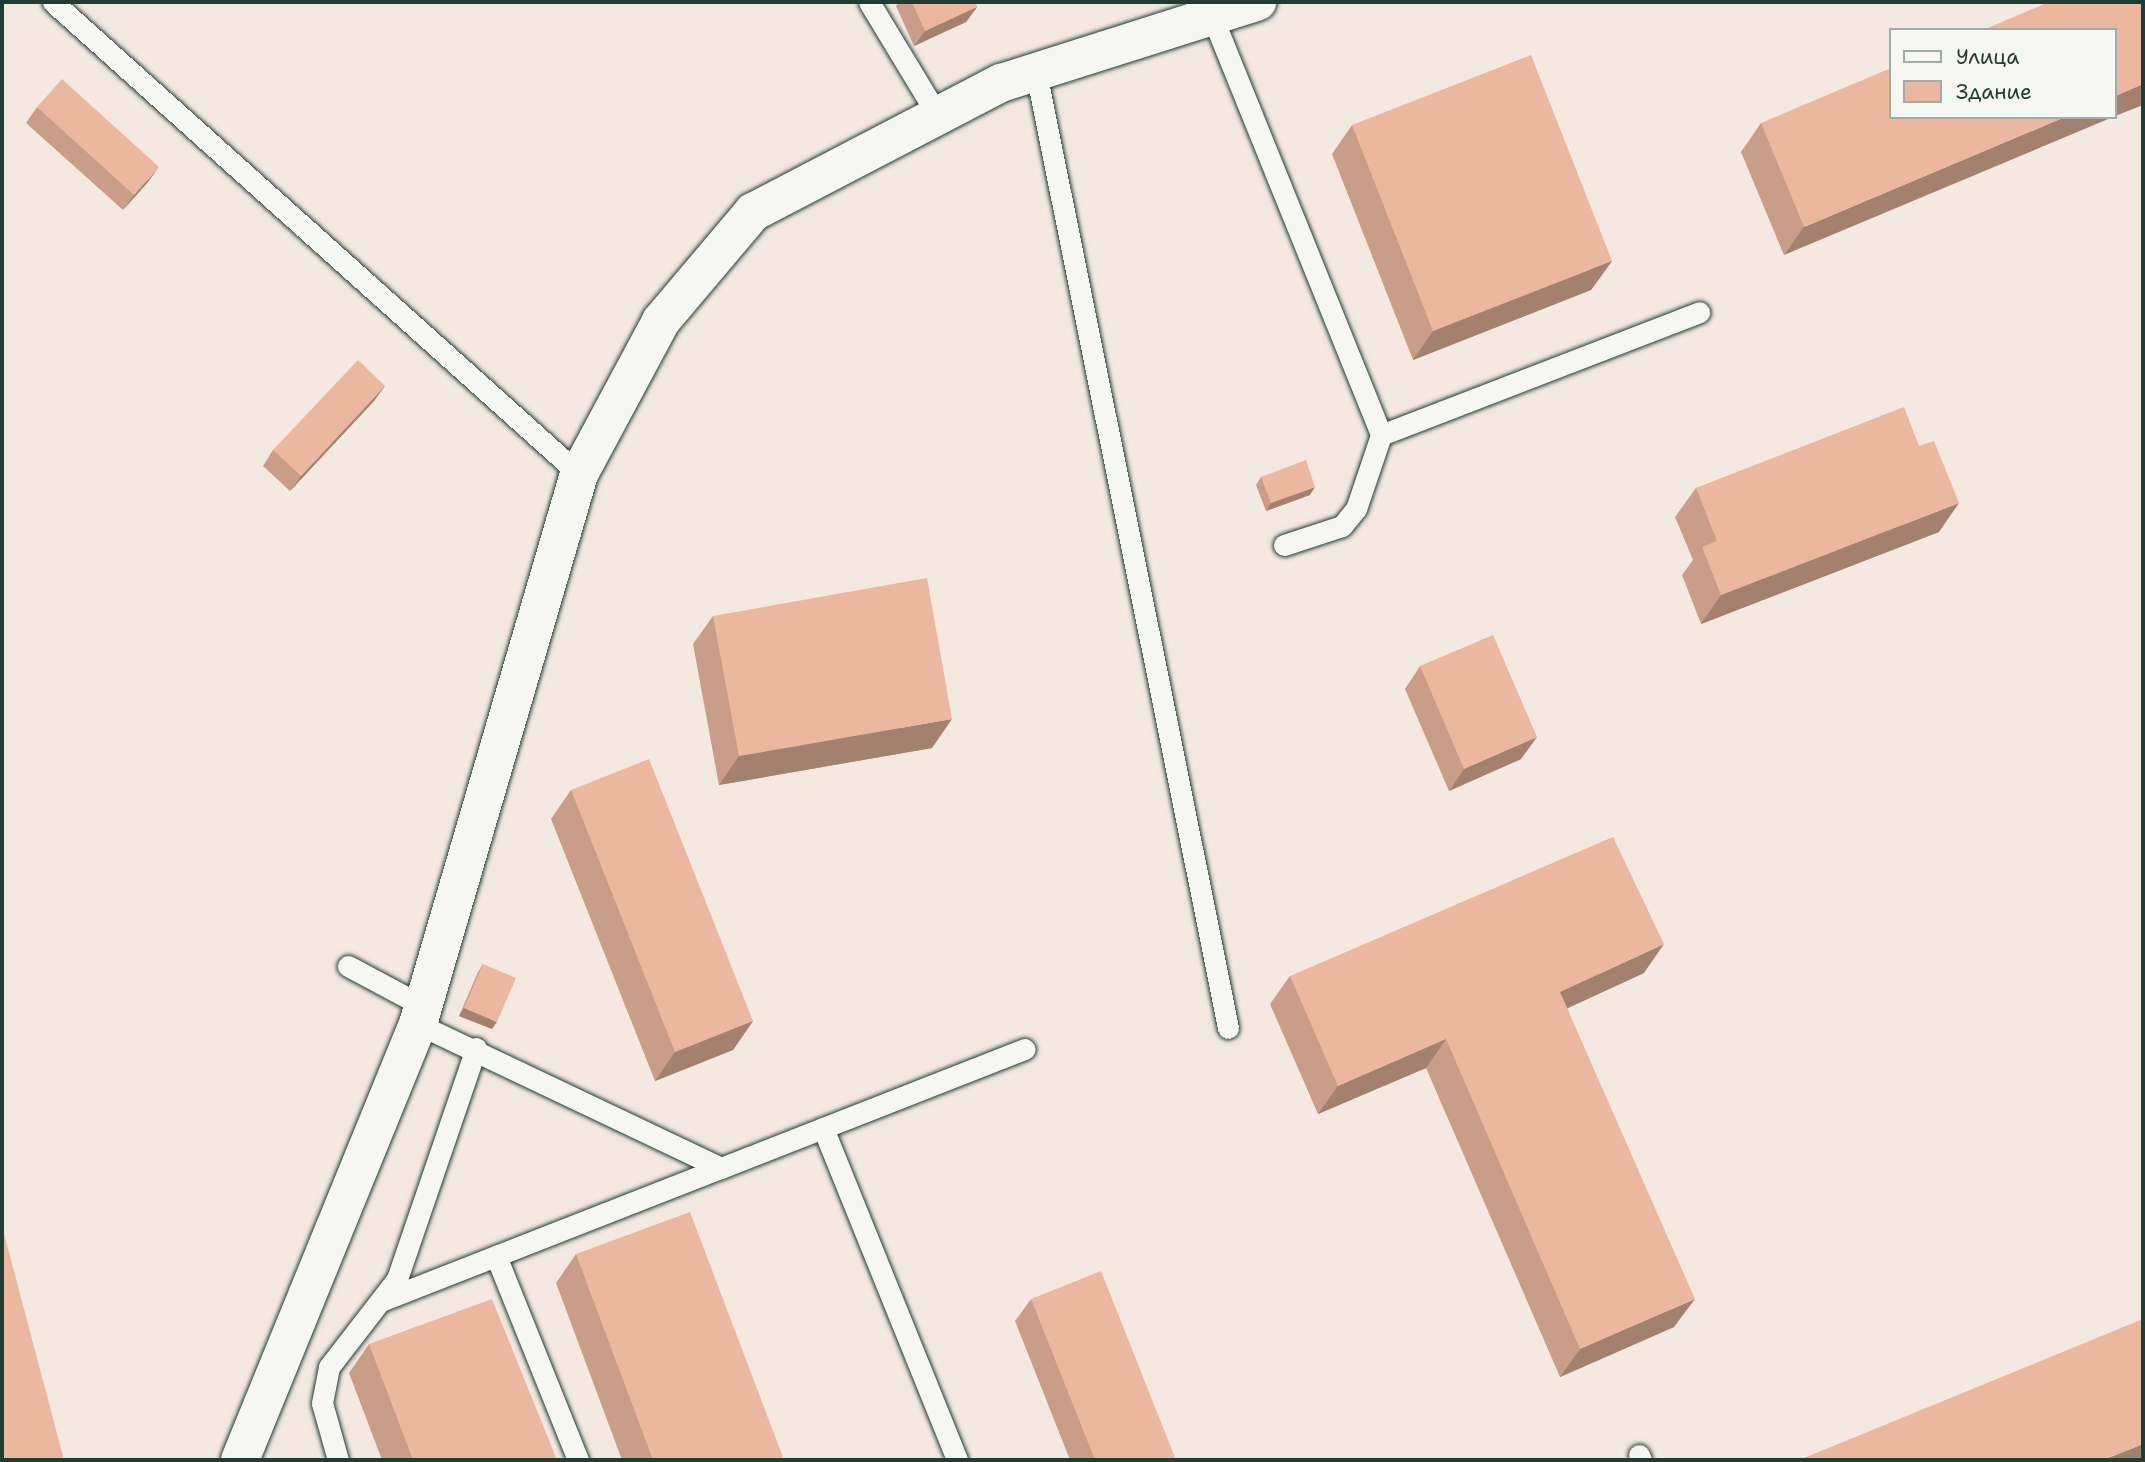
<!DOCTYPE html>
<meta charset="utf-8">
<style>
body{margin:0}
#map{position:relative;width:2145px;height:1462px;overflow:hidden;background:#f4e9e1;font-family:"Shantell Sans",sans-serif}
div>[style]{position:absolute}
.roads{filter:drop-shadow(0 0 2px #1f3d34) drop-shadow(0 0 2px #1f3d34)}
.service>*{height:21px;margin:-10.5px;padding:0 10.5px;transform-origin:10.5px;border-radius:10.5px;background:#f6f6f2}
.minor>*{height:38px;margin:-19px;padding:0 19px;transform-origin:19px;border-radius:19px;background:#f6f6f2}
.wall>*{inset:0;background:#ca9d88}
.shaded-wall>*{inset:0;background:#a4806f}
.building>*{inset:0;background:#ebb79e}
span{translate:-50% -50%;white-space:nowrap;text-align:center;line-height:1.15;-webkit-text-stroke:7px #f6f6f2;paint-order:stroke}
.frame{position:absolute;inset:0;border:4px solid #1f3d34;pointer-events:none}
.legend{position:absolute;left:1889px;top:28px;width:228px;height:91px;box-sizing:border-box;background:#f6f6f2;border:2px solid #a0aca6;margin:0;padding:9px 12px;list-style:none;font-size:21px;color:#1f3d34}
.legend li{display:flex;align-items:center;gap:14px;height:35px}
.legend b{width:35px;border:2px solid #a0aca6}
</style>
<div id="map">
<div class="roads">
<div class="service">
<div style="left:53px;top:2px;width:707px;rotate:41.9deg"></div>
<div style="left:869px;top:2px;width:133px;rotate:58.8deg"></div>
<div style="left:1212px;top:16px;width:452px;rotate:68deg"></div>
<div style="left:1381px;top:435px;width:341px;rotate:-21.1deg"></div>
<div style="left:1036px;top:72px;width:975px;rotate:78.64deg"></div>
<div style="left:1284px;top:545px;width:61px;rotate:-18.1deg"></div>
<div style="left:1342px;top:526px;width:22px;rotate:-51deg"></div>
<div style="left:1356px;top:509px;width:78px;rotate:-71.3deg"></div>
<div style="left:348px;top:966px;width:85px;rotate:28.1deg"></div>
<div style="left:418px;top:1024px;width:335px;rotate:25.4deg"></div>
<div style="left:721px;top:1168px;width:326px;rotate:-21.4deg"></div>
<div style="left:823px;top:1128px;width:358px;rotate:68deg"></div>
<div style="left:496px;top:1256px;width:220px;rotate:68.1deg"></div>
<div style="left:381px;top:1301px;width:365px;rotate:-21.4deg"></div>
<div style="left:1639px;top:1455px;width:5px;rotate:68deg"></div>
<div style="left:338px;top:1460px;width:59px;rotate:-105.7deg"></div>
<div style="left:322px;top:1403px;width:37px;rotate:-79deg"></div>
<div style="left:329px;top:1367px;width:111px;rotate:-52.3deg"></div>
<div style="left:397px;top:1279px;width:244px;rotate:-71.1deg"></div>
</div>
<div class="minor">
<div style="left:240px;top:1460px;width:471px;rotate:-67.8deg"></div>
<div style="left:418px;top:1024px;width:573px;rotate:-73.68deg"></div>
<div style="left:579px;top:474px;width:174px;rotate:-61.8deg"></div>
<div style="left:661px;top:321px;width:143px;rotate:-49.8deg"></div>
<div style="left:753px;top:212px;width:280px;rotate:-27.5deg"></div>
<div style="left:1001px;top:83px;width:269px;rotate:-17.6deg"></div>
</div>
</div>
<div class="wall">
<div style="clip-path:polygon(899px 2px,975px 2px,977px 7px,966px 22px,914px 46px,896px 6px)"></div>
<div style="clip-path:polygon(37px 107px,148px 182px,123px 210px,26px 123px)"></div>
<div style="clip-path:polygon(1891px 117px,1784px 255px,1741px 152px,1761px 123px)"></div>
<div style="clip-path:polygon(1352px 125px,1612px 261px,1591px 290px,1413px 360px,1332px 154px)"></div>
<div style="clip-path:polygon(385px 386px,374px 401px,290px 491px,263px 466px,273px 450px)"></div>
<div style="clip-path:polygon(1261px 477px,1310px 495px,1266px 511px,1256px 485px)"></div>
<div style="clip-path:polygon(1696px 488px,1939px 532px,1701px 624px,1682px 575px,1693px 560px,1675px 517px)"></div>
<div style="clip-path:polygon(713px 616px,932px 748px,719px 785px,693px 644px)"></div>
<div style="clip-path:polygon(1420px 666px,1521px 759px,1449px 791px,1405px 689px)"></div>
<div style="clip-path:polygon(571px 790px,753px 1021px,733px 1050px,655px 1081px,551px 819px)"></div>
<div style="clip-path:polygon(483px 964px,492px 1029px,459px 1016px,478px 972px)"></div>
<div style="clip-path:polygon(1644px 973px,1567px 1008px,1674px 1327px,1560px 1377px,1426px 1068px,1318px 1114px,1270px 1004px,1290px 976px)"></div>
<div style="clip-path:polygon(576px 1254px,784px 1460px,622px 1460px,556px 1283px)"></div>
<div style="clip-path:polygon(1031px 1299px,1176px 1460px,1070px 1460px,1015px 1321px)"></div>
<div style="clip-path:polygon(369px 1344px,557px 1460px,382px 1460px,349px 1373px)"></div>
</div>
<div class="shaded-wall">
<div style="clip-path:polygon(977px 7px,966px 22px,914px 46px,925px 31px)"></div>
<div style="clip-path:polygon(2143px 84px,2143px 105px,2115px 116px,2115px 96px)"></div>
<div style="clip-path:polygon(2065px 117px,2113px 117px,1784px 255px,1804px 227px)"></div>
<div style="clip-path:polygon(159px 167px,148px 182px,123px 210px,134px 195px)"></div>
<div style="clip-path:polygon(1612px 261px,1591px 290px,1413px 360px,1433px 331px)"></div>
<div style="clip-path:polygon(385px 386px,374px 401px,290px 491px,301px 476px)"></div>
<div style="clip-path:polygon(1315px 487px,1310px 495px,1266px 511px,1271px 503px)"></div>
<div style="clip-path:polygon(1959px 503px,1939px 532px,1701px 624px,1721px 595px)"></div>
<div style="clip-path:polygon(952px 719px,932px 748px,719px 785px,739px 756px)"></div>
<div style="clip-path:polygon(1537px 737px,1521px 759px,1449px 791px,1464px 769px)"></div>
<div style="clip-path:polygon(1664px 944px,1644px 973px,1540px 1021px,1560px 992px)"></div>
<div style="clip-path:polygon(464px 1008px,497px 1022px,492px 1029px,459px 1016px)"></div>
<div style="clip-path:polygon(753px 1021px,733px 1050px,655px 1081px,675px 1052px)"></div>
<div style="clip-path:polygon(1446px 1039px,1426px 1068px,1318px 1114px,1338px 1086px)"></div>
<div style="clip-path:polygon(1695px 1299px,1674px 1327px,1560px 1377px,1580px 1349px)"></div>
<div style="clip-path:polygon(2143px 1444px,2143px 1460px,2103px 1460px)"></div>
</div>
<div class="building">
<div style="clip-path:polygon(912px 2px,975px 2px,977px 7px,925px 31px)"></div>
<div style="clip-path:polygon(2049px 2px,2143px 2px,2143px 84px,2115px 96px,2115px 30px,1983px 30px)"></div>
<div style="clip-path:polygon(1531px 55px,1612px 261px,1433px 331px,1352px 125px)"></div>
<div style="clip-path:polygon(1891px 68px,1891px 117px,2065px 117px,1804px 227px,1761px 123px)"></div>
<div style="clip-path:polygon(62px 79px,159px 167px,134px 195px,37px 107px)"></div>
<div style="clip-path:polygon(358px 360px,385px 386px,301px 476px,273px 450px)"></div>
<div style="clip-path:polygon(1904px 407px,1919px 446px,1934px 441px,1959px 503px,1721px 595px,1702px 547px,1717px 541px,1696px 488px)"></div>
<div style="clip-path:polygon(1306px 460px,1315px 487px,1271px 503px,1261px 477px)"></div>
<div style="clip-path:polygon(927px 578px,952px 719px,739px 756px,713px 616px)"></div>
<div style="clip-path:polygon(1493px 635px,1537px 737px,1464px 769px,1420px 666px)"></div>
<div style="clip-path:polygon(649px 759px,753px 1021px,675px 1052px,571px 790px)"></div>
<div style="clip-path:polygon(1613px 837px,1664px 944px,1560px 992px,1695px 1299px,1580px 1349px,1446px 1039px,1338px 1086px,1290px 976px)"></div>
<div style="clip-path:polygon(483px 964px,516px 978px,497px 1022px,464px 1008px)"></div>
<div style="clip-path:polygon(690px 1212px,784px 1460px,653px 1460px,576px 1254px)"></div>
<div style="clip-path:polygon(2px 1226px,64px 1460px,2px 1460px)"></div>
<div style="clip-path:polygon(1101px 1271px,1176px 1460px,1095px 1460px,1031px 1299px)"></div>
<div style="clip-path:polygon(492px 1299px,557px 1460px,413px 1460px,369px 1344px)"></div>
<div style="clip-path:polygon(2143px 1319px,2143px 1444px,2103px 1460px,1799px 1460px)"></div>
</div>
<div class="frame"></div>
<ul class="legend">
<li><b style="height:9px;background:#f6f6f2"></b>Улица</li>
<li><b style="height:19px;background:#ebb79e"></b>Здание</li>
</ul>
</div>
